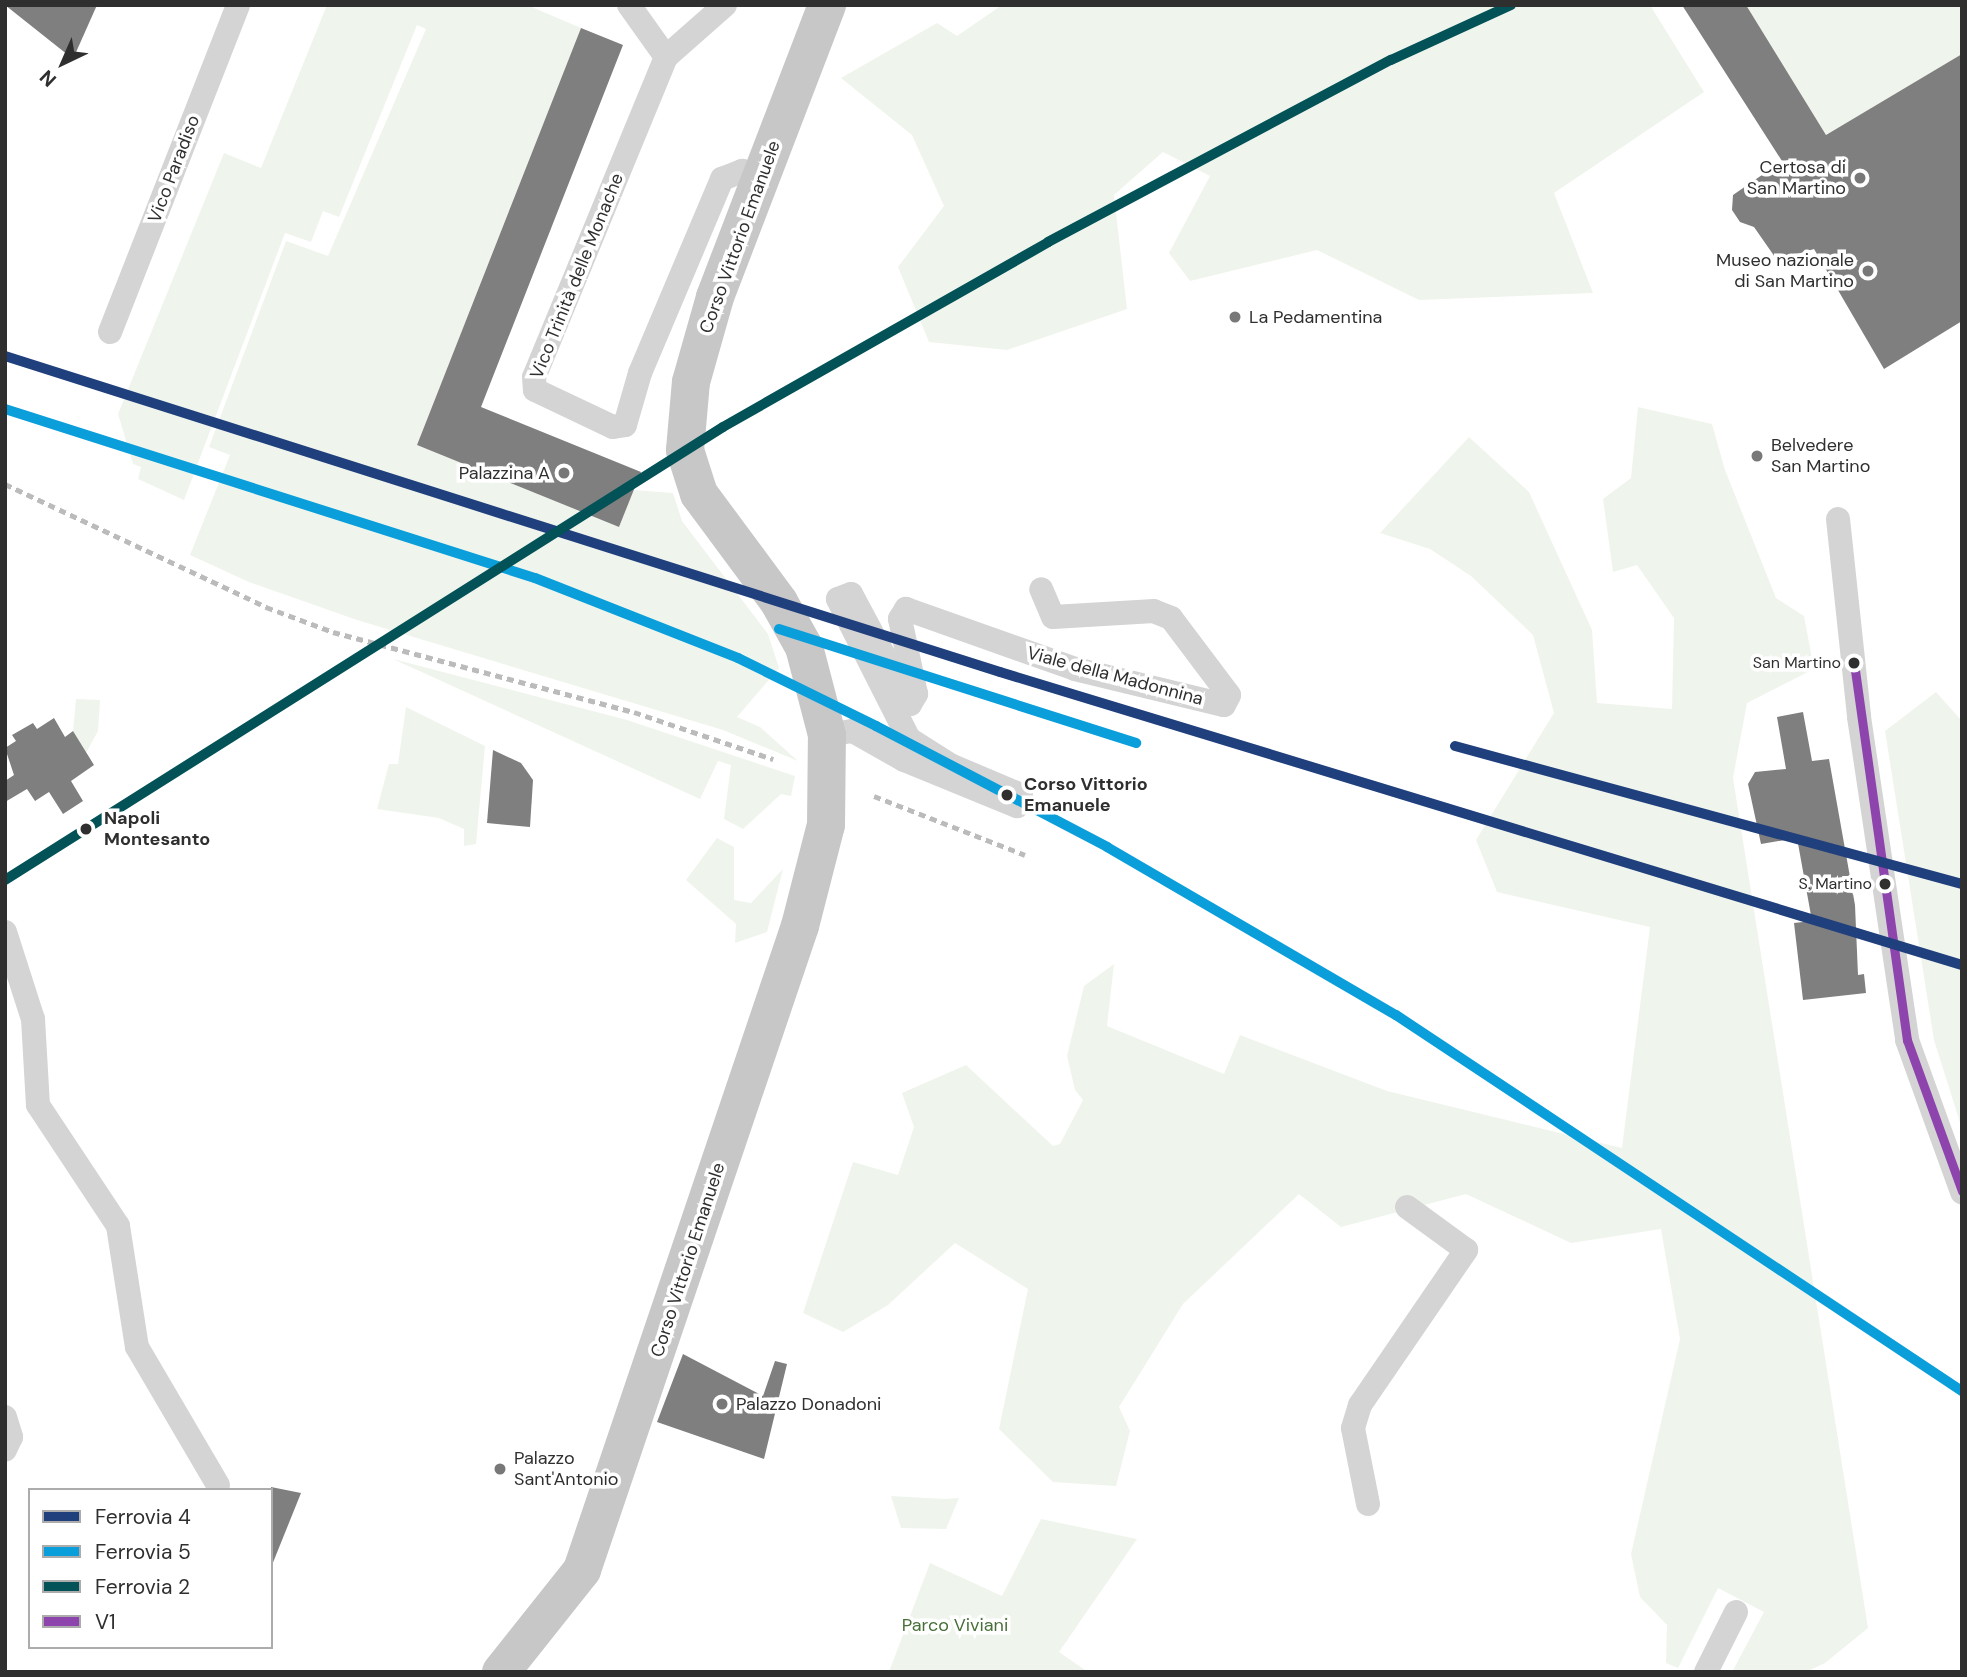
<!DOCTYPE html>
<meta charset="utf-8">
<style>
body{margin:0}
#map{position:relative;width:1967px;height:1677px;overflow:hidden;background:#fff;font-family:"DM Sans",sans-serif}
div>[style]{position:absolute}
.green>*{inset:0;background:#eff5ec}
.building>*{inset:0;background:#7f7f7f}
.street>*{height:24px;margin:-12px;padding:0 12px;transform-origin:12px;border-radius:12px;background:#d4d4d4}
.primary>*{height:38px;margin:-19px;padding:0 19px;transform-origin:19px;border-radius:19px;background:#c7c7c7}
.rail>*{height:5px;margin-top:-2.5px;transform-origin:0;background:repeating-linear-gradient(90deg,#bbb 0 7px,transparent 0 12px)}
.bus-1>*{height:9px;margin:-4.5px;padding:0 4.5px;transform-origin:4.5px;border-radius:4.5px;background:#8e44ad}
.rail-1>*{height:10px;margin:-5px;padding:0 5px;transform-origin:5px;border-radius:5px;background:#203f7d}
.rail-2>*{height:10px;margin:-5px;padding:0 5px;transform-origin:5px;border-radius:5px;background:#0a9eda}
.rail-3>*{height:10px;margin:-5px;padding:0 5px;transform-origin:5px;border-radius:5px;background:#025257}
.dots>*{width:19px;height:19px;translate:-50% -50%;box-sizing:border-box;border:4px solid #fff;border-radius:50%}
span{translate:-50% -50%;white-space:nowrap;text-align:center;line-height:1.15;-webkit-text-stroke:7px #fff;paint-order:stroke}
.bus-label{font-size:16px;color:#2f2f2f}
.right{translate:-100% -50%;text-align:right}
.poi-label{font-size:18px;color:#2f2f2f}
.left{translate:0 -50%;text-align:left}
.street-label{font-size:18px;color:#2f2f2f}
.stop-label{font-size:18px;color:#2f2f2f;font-weight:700}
.park-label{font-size:18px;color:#496f39}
.frame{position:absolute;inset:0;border:7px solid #2f2f2f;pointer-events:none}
.legend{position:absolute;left:28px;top:1488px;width:245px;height:161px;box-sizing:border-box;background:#fff;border:2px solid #acacac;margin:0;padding:9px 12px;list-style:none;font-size:21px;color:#2f2f2f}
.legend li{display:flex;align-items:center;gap:14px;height:35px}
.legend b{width:35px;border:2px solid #acacac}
.north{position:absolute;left:28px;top:28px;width:70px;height:70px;-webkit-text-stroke:5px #fff;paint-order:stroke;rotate:224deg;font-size:19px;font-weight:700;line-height:28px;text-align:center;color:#2f2f2f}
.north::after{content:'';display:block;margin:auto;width:24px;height:32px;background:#2f2f2f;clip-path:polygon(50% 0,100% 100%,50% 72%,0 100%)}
</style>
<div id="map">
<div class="green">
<div style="clip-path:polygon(327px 5px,527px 5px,581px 28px,417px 445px,619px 527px,634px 490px,673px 493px,682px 521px,768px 634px,779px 668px,737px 717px,760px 727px,798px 761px,723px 730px,357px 620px,249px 582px,190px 555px,230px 455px,209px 447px,286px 241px,328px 256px,426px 29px,417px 25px,339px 217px,323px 211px,311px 242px,285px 233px,184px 500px,138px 479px,141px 467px,133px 464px,118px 414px,224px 153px,261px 168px)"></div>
<div style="clip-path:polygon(1002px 5px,1650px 5px,1704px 92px,1554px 193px,1593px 293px,1419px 300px,1317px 250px,1190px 281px,1169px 253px,1210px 176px,1163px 152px,1114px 195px,1127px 309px,1007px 350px,929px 342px,898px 267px,944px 206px,912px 135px,841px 78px,937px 23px,957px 36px)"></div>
<div style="clip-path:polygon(1746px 5px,1962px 5px,1962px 54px,1826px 135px)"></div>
<div style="clip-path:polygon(1638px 407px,1712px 424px,1725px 470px,1776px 598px,1804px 616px,1814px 669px,1747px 703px,1733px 778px,1868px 1628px,1825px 1663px,1806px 1672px,1732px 1672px,1764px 1612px,1718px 1588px,1678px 1668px,1666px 1663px,1667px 1625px,1640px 1597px,1631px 1554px,1680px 1339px,1661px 1229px,1571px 1243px,1466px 1194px,1341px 1227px,1299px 1194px,1183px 1304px,1119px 1407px,1130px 1431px,1116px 1486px,1053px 1482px,999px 1429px,1028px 1289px,955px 1243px,888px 1305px,843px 1332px,803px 1313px,853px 1162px,898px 1175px,914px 1127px,902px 1093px,966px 1065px,1053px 1146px,1060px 1144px,1083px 1100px,1075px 1090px,1067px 1056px,1084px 986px,1114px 964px,1107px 1026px,1224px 1074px,1240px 1035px,1387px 1091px,1622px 1148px,1650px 927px,1497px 892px,1476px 840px,1554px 713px,1533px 635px,1471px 576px,1430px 549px,1380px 533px,1469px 437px,1529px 492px,1592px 630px,1597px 703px,1672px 709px,1674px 618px,1637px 565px,1613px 572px,1603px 499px,1631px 478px)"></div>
<div style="clip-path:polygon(393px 659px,627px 720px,795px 776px,791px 796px,781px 794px,743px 829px,724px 819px,731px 765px,718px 761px,700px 799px)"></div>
<div style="clip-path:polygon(1936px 692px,1962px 721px,1962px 1129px,1934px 1040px,1885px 731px)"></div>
<div style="clip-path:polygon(76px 699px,100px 700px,98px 731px,86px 753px,73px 731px)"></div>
<div style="clip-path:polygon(406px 707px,485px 746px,476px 844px,464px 846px,464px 829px,439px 818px,377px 809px,389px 764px,398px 764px)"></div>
<div style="clip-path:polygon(717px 838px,734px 847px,734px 900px,751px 903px,783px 869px,767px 932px,735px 943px,736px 924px,686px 880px)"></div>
<div style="clip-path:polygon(891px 1496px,945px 1499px,959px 1498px,946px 1529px,901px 1528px)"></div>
<div style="clip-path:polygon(1041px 1519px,1137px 1539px,1059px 1652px,1088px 1672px,889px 1672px,930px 1563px,1002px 1596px)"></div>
</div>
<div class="building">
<div style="clip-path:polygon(5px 5px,97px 5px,73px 59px)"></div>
<div style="clip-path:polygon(1682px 5px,1746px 5px,1826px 135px,1962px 54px,1962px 321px,1884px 369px,1814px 249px,1777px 260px,1754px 227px,1740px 222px,1732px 210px,1733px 195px,1782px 161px)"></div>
<div style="clip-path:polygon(581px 28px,623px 45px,481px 407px,641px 472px,619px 527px,417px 445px)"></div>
<div style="clip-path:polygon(1803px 712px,1812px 761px,1829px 759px,1855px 905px,1858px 975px,1864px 974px,1866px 993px,1803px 1000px,1794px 923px,1812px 921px,1797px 838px,1761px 844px,1748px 784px,1755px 772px,1786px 769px,1777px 717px)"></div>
<div style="clip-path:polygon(54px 718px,65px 737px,73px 731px,94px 765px,71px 781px,83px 801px,63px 814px,49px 792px,35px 801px,27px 789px,5px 802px,5px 781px,14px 775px,5px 748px,16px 741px,12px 735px,33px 723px,37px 729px)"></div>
<div style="clip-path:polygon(493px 750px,521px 763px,533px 780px,530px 827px,487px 823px)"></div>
<div style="clip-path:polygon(683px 1354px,763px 1396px,775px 1361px,787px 1364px,764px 1459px,657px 1422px)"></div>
<div style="clip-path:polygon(271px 1487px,301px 1493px,272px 1565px,271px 1565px)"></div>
</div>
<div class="street">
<div style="left:629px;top:5px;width:64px;rotate:54.6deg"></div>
<div style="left:725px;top:5px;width:79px;rotate:138.6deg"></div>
<div style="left:666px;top:57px;width:346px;rotate:112.4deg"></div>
<div style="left:534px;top:377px;width:13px;rotate:86deg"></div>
<div style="left:535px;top:390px;width:86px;rotate:25.4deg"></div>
<div style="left:613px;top:427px;width:12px;rotate:-9deg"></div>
<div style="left:625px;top:425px;width:54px;rotate:-73.9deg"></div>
<div style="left:640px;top:373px;width:211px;rotate:-67.1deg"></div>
<div style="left:722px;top:179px;width:22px;rotate:-22deg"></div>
<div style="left:742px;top:171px;width:20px;rotate:18deg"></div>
<div style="left:110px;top:332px;width:351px;rotate:-68.6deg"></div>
<div style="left:1838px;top:519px;width:199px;rotate:83.9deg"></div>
<div style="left:1859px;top:717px;width:327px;rotate:81.5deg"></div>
<div style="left:1907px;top:1040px;width:162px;rotate:70.1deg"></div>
<div style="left:827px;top:735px;width:26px;rotate:-9deg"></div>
<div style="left:853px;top:731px;width:59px;rotate:29.6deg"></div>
<div style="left:904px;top:760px;width:122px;rotate:22.2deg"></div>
<div style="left:1017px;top:806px;width:12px;rotate:-70deg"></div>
<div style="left:1021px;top:795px;width:77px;rotate:-157.1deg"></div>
<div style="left:950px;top:765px;width:49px;rotate:-147.6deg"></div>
<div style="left:909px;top:739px;width:157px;rotate:-116.9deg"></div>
<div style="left:838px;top:599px;width:14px;rotate:-21deg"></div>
<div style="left:851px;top:594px;width:125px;rotate:61.8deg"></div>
<div style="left:910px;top:704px;width:12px;rotate:-59deg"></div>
<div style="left:916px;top:694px;width:77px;rotate:-102deg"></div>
<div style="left:900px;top:619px;width:12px;rotate:-59deg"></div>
<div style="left:906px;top:609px;width:179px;rotate:19.5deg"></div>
<div style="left:1075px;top:669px;width:153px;rotate:13.6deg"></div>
<div style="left:1224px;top:705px;width:11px;rotate:-63deg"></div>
<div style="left:1229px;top:695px;width:96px;rotate:-127deg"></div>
<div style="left:1171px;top:618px;width:18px;rotate:-158deg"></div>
<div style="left:1154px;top:611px;width:101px;rotate:176.6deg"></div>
<div style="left:1053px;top:617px;width:30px;rotate:-113deg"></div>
<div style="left:5px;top:932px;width:91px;rotate:72.2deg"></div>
<div style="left:33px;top:1019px;width:86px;rotate:86.7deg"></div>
<div style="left:38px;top:1105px;width:145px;rotate:56.5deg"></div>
<div style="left:118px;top:1226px;width:122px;rotate:81.1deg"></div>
<div style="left:137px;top:1347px;width:160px;rotate:59.6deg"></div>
<div style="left:5px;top:1417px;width:21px;rotate:73deg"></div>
<div style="left:11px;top:1437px;width:14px;rotate:115deg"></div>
<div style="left:1368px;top:1504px;width:77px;rotate:-101.2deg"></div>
<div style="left:1353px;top:1428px;width:24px;rotate:-73deg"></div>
<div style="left:1360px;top:1405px;width:188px;rotate:-55.6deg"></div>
<div style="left:1466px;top:1250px;width:73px;rotate:-143.9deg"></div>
<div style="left:1706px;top:1672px;width:67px;rotate:-63.4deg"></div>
</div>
<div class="primary">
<div style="left:501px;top:1672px;width:130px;rotate:-51.5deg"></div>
<div style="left:582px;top:1570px;width:680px;rotate:-71.3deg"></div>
<div style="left:800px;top:926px;width:104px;rotate:-75.6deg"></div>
<div style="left:826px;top:825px;width:90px;rotate:-89.4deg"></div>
<div style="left:827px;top:735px;width:91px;rotate:-104.6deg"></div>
<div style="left:804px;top:647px;width:51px;rotate:-119.1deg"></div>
<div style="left:779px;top:602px;width:134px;rotate:-126.5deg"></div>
<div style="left:699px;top:494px;width:46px;rotate:-107.7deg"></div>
<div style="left:685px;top:450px;width:68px;rotate:-85deg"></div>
<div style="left:691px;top:382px;width:88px;rotate:-74.2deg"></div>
<div style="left:715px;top:297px;width:313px;rotate:-69deg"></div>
</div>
<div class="rail">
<div style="left:5px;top:484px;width:289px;rotate:25.2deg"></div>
<div style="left:266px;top:607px;width:72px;rotate:20.5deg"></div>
<div style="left:333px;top:632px;width:311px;rotate:14.9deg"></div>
<div style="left:634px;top:712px;width:147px;rotate:18.7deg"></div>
<div style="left:874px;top:796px;width:162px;rotate:21.3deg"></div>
</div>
<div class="bus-1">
<div style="left:1854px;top:663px;width:381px;rotate:82deg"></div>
<div style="left:1907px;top:1040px;width:161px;rotate:70deg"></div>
</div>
<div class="rail-1">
<div style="left:5px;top:356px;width:1044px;rotate:17.62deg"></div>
<div style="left:1000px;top:672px;width:1006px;rotate:16.94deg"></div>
<div style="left:1455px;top:746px;width:525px;rotate:15.23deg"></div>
</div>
<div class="rail-2">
<div style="left:5px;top:409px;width:556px;rotate:17.69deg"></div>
<div style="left:535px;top:578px;width:218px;rotate:21.5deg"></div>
<div style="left:738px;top:658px;width:154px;rotate:26.2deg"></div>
<div style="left:876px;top:726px;width:261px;rotate:27.6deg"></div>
<div style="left:1107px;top:847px;width:334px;rotate:30.2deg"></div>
<div style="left:1396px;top:1015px;width:680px;rotate:33.6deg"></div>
<div style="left:779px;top:629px;width:375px;rotate:17.7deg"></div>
</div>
<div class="rail-3">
<div style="left:5px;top:880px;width:849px;rotate:-32.25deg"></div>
<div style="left:723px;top:427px;width:374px;rotate:-29.6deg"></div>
<div style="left:1048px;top:242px;width:388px;rotate:-28deg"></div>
<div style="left:1391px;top:60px;width:132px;rotate:-24.6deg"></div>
</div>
<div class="dots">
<div style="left:1860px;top:178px;background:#787878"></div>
<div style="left:1868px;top:271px;background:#787878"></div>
<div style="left:1235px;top:317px;background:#787878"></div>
<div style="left:1757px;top:456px;background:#787878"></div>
<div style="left:564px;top:473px;background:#787878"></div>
<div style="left:1854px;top:663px;background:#2f2f2f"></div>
<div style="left:1007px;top:795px;background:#2f2f2f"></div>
<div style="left:86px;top:829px;background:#2f2f2f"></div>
<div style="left:1885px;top:884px;background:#2f2f2f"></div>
<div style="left:722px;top:1404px;background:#787878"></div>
<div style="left:500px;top:1469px;background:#787878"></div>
</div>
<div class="bus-label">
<span class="right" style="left:1841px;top:663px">San Martino</span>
<span class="right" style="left:1872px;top:884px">S. Martino</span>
</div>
<div class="poi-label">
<span class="right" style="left:1846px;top:178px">Certosa di<br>San Martino</span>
<span class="right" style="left:1854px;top:271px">Museo nazionale<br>di San Martino</span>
<span class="left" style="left:1249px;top:317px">La Pedamentina</span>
<span class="left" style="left:1771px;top:456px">Belvedere<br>San Martino</span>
<span class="right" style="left:550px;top:473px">Palazzina A</span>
<span class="left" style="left:736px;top:1404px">Palazzo Donadoni</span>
<span class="left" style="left:514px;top:1469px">Palazzo<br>Sant'Antonio</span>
</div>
<div class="street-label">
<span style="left:174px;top:169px;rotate:-69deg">Vico Paradiso</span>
<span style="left:740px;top:237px;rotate:-70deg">Corso Vittorio Emanuele</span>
<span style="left:577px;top:276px;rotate:-68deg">Vico Trinità delle Monache</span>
<span style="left:1115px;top:676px;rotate:15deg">Viale della Madonnina</span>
<span style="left:688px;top:1260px;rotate:-72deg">Corso Vittorio Emanuele</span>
</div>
<div class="stop-label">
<span class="left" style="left:1024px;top:795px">Corso Vittorio<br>Emanuele</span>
<span class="left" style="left:104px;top:829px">Napoli<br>Montesanto</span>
</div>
<div class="park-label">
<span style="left:955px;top:1625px">Parco Viviani</span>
</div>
<div class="frame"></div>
<ul class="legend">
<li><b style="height:9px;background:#203f7d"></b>Ferrovia 4</li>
<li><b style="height:9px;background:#0a9eda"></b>Ferrovia 5</li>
<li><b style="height:9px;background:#025257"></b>Ferrovia 2</li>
<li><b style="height:9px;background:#8e44ad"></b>V1</li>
</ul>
<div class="north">N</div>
</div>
